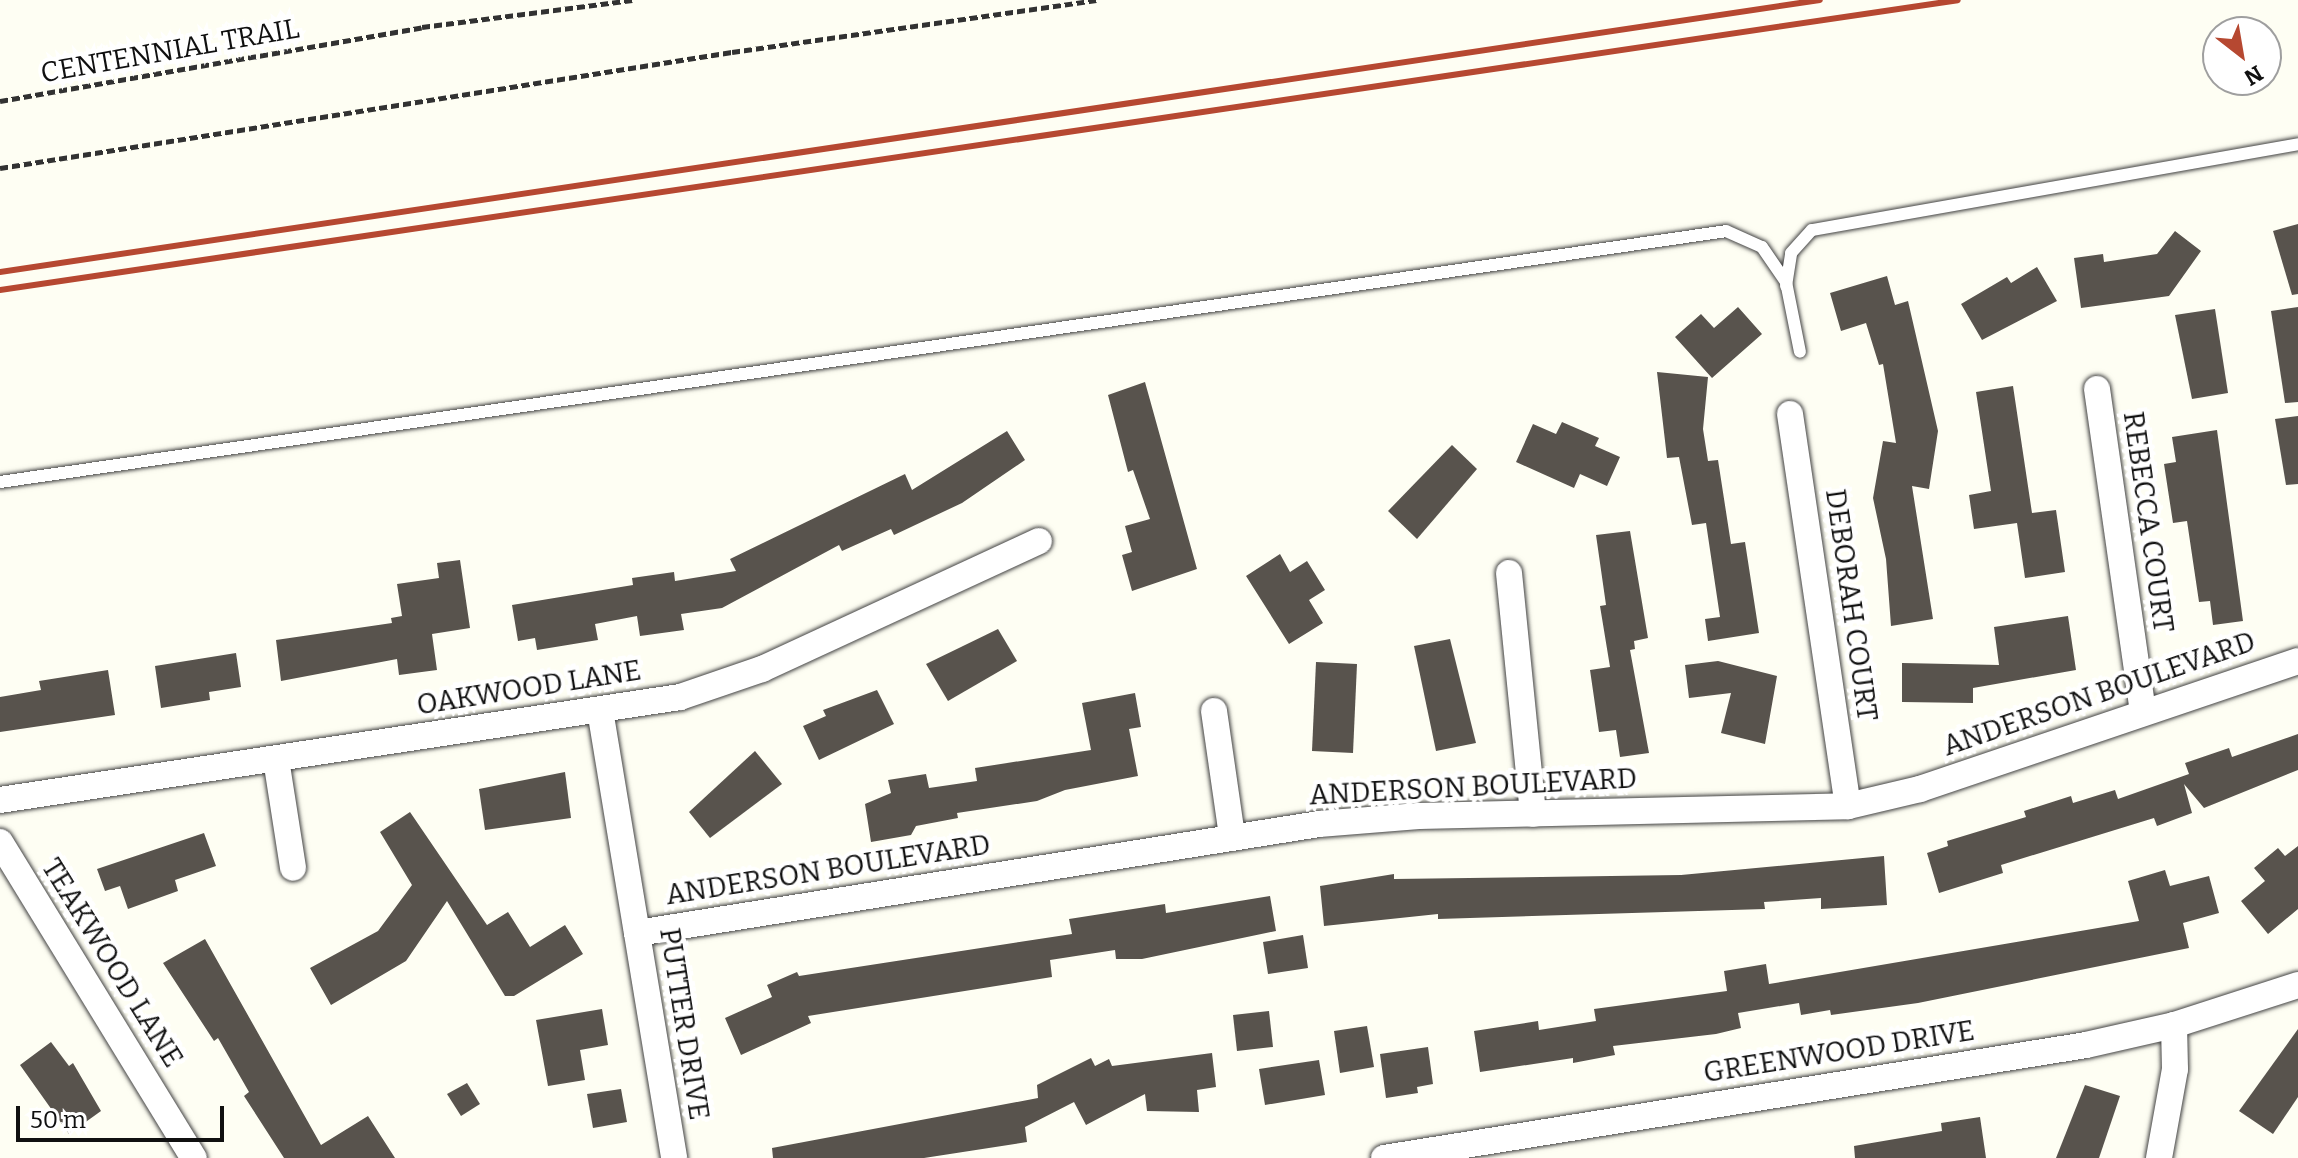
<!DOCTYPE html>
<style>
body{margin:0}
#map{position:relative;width:2298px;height:1158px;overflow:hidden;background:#fefef3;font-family:Bitter,serif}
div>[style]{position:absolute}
.building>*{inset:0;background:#58534d}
.path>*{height:5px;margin-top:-2.5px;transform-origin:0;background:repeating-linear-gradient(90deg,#323232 0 8px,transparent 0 12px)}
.roads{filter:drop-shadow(0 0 2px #434343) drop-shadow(0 0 2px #434343)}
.service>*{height:12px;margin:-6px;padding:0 6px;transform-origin:6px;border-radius:6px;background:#fff}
.minor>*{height:26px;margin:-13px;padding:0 13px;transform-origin:13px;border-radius:13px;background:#fff}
.rail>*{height:6px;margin:-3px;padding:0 3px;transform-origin:3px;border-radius:3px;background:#b64831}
span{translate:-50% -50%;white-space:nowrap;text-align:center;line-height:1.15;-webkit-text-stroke:8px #fff;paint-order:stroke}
.street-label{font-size:28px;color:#101010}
.north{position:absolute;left:2202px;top:16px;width:80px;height:80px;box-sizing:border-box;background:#fff;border:2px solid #9f9f9f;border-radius:50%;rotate:149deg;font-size:22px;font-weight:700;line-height:32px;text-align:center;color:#101010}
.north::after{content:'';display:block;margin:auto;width:28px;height:36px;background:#b64831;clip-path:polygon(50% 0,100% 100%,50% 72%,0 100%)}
.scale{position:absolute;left:16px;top:1106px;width:208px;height:36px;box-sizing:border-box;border:4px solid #101010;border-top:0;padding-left:10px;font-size:24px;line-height:28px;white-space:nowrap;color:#101010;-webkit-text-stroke:6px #fff;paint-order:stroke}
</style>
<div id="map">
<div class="building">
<div style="clip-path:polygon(2298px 224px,2298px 294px,2292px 295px,2273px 231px)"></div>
<div style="clip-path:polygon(2175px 231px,2201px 251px,2169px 296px,2081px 308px,2074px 258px,2103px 254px,2104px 262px,2157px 254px)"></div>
<div style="clip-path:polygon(2037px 267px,2057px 301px,1982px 340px,1961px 304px,2007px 277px,2011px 283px)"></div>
<div style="clip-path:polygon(1887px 276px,1895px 305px,1908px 301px,1938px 431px,1929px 489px,1912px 486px,1933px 619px,1891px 626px,1886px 559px,1873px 498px,1883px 441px,1896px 443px,1883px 364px,1879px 365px,1866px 323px,1841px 331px,1830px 293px)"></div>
<div style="clip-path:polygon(1738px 307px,1762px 334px,1712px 378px,1675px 337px,1701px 314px,1714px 328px)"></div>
<div style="clip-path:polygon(2298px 307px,2298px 402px,2285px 403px,2271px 311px)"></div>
<div style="clip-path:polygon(2215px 309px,2228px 393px,2192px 399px,2175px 315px)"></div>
<div style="clip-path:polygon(1657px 372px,1708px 377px,1703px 429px,1708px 461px,1718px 460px,1731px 544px,1745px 542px,1759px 633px,1708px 641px,1705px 619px,1720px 617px,1706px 523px,1692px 525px,1679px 457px,1667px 458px)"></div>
<div style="clip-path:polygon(1145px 382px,1197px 569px,1132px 591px,1122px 555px,1132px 552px,1125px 526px,1150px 519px,1133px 470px,1128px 472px,1108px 395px)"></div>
<div style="clip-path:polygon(2013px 386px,2032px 513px,2056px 510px,2065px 572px,2025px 578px,2017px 523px,1974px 529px,1969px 495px,1991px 491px,1976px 392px)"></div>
<div style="clip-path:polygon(2298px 416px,2298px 484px,2286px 485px,2275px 419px)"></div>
<div style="clip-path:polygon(1562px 422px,1599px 438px,1595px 446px,1620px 457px,1607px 486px,1580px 474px,1574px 488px,1516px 462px,1533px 424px,1556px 434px)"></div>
<div style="clip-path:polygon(2217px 430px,2243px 621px,2213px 625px,2210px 601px,2199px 602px,2187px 521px,2173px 523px,2164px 464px,2176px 462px,2172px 437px)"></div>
<div style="clip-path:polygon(1007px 431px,1025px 460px,962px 503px,894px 535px,891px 529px,842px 551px,839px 545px,722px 608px,681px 614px,684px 630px,640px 636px,637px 616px,595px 624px,598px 640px,537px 650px,535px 638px,518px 641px,512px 605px,633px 585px,632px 578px,674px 572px,675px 581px,736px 571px,730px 559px,905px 474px,912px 490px)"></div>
<div style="clip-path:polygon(1452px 445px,1477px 469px,1417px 539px,1388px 511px)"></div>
<div style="clip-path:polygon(1630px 531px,1648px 638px,1634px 641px,1635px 649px,1630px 650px,1649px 753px,1620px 757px,1616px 730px,1599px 732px,1590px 670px,1610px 667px,1600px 606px,1606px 605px,1596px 535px)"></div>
<div style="clip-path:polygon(1280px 554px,1290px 572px,1307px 561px,1325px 590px,1309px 600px,1323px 623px,1289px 644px,1246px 576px)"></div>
<div style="clip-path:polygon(460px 560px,470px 628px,432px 634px,437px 670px,399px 675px,397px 659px,281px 681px,276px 640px,392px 623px,391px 618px,402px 616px,397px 584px,439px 578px,437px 563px)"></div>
<div style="clip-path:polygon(2068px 616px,2076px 670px,1973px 688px,1973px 703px,1902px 702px,1902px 663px,1999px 665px,1994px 627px)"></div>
<div style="clip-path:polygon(998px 629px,1017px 661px,948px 701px,926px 664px)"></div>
<div style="clip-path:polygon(1450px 639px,1476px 743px,1436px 751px,1414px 646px)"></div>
<div style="clip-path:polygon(236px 653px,241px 687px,209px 692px,210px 700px,161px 708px,155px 666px)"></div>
<div style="clip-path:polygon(1718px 661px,1777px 676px,1765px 744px,1721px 733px,1731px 693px,1689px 698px,1685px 665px)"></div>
<div style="clip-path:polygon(1316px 662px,1357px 664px,1353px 753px,1312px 751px)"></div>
<div style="clip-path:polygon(108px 670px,115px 715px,0 732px,0 697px,41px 690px,39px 681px)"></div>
<div style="clip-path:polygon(877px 690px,894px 724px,819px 760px,803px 726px,826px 716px,823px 710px)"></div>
<div style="clip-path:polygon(1135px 693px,1141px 727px,1129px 729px,1138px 776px,1065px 790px,1037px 801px,957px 813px,958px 818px,916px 826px,911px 835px,871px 842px,865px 804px,891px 793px,888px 780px,926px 774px,929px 788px,977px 781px,975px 768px,1091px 750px,1082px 703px)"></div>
<div style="clip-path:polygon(2298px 734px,2298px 770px,2204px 808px,2184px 784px,2192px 813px,2157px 826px,2154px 818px,2001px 865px,2003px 873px,1939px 893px,1927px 853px,1948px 846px,1947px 841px,2026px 817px,2024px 811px,2071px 796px,2073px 803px,2115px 790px,2118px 799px,2189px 774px,2185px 763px,2229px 748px,2232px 757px)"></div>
<div style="clip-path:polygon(755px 751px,782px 784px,710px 838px,689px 812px)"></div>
<div style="clip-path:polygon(565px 772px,571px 818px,485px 830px,479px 789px)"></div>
<div style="clip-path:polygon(410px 812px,487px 925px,508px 912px,530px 947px,565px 925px,583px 954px,514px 996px,505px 996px,447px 901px,406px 961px,331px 1005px,310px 968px,378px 931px,412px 885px,380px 832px)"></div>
<div style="clip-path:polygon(204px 833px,216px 866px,175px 880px,178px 891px,128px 909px,120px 886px,105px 891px,97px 869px)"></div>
<div style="clip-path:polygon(2298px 846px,2298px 909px,2268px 934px,2241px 901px,2265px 881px,2254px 868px,2278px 848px,2285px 856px)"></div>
<div style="clip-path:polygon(1884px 856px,1887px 905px,1821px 909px,1821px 898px,1764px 902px,1765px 909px,1438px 919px,1438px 914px,1324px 926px,1320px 886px,1394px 874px,1394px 879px,1681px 875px)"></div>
<div style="clip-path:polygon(2165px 870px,2170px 886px,2209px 876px,2219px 913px,2183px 923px,2189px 948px,1918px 1003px,1831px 1015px,1830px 1010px,1801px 1015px,1799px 1003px,1738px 1013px,1741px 1028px,1716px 1034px,1613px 1046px,1615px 1055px,1573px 1063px,1573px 1058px,1480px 1072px,1474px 1031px,1538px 1021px,1539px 1030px,1596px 1021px,1594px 1009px,1727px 991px,1724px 971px,1766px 964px,1769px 984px,2139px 921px,2128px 881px)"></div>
<div style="clip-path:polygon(1270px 896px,1276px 931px,1142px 959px,1116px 959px,1115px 950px,1050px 960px,1052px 977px,808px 1016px,811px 1023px,741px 1055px,725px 1018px,772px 997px,767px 985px,797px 972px,799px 976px,1072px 934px,1069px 919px,1165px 904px,1166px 913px)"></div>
<div style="clip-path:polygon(1303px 935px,1308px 968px,1268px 974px,1263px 942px)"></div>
<div style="clip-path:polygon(205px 939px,321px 1145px,368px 1116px,395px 1158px,284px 1158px,244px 1096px,249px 1092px,218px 1038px,214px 1041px,163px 963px)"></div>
<div style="clip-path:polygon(602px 1009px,608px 1045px,580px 1050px,585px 1080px,548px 1086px,536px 1020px)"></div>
<div style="clip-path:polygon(1269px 1011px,1273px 1047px,1237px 1051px,1233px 1015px)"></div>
<div style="clip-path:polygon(1367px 1026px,1374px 1067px,1340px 1073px,1334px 1031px)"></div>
<div style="clip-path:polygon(2298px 1029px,2298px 1097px,2273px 1134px,2239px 1111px)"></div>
<div style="clip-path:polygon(51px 1042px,69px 1066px,73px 1063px,101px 1111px,69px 1134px,20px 1065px)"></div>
<div style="clip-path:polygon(1428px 1047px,1433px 1084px,1417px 1087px,1418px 1093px,1386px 1098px,1380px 1054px)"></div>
<div style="clip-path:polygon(1212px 1053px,1216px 1087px,1197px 1090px,1199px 1112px,1147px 1111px,1145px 1094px,1086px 1125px,1074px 1102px,1025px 1127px,1027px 1142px,924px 1158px,773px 1158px,772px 1148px,1038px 1098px,1037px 1085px,1091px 1058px,1095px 1066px,1109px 1059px,1112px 1066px)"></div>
<div style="clip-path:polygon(1319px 1060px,1325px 1095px,1265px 1105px,1259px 1069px)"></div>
<div style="clip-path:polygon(467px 1083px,480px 1104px,461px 1116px,447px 1094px)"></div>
<div style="clip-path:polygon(2085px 1085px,2120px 1096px,2099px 1158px,2056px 1158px)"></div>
<div style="clip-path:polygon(621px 1089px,627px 1122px,593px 1128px,587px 1094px)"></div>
<div style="clip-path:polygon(1980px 1117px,1986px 1158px,1855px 1158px,1854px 1146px,1942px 1131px,1941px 1123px)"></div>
</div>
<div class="path">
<div style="left:0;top:101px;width:428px;rotate:-9.9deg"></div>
<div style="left:422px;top:27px;width:212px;rotate:-7.3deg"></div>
<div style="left:0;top:168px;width:741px;rotate:-9deg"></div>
<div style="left:732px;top:52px;width:368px;rotate:-8.1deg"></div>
</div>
<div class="roads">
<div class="service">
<div style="left:1786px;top:286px;width:33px;rotate:-81deg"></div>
<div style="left:1791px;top:253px;width:31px;rotate:-48deg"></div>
<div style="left:1812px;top:230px;width:494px;rotate:-10deg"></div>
<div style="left:0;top:482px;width:1744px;rotate:-8.27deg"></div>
<div style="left:1726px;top:231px;width:39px;rotate:24deg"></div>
<div style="left:1762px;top:247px;width:42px;rotate:55.6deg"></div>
<div style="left:1786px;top:282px;width:71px;rotate:78.7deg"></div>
</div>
<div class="minor">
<div style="left:2097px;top:389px;width:326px;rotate:81.9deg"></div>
<div style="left:1790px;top:414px;width:396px;rotate:81.6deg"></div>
<div style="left:1509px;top:573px;width:242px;rotate:84.3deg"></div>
<div style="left:600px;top:710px;width:454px;rotate:80.6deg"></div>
<div style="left:1214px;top:711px;width:126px;rotate:81.8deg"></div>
<div style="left:276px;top:759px;width:110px;rotate:81.1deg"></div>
<div style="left:0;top:800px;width:688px;rotate:-8.61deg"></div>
<div style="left:680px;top:697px;width:87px;rotate:-18.9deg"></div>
<div style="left:762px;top:669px;width:305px;rotate:-24.8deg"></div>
<div style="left:0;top:842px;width:371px;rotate:58.5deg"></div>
<div style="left:637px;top:933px;width:691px;rotate:-9.08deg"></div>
<div style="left:1319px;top:824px;width:100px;rotate:-4.6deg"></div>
<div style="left:1419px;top:816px;width:429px;rotate:-1.3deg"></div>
<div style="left:1848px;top:806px;width:74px;rotate:-13.3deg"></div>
<div style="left:1920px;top:789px;width:399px;rotate:-18.7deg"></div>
<div style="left:1384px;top:1158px;width:711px;rotate:-9.14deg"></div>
<div style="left:2086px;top:1045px;width:90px;rotate:-12.8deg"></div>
<div style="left:2174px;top:1025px;width:130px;rotate:-17.9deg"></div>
<div style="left:2159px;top:1158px;width:90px;rotate:-79.8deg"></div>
<div style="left:2175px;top:1069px;width:44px;rotate:-91.3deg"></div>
</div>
</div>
<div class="rail">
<div style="left:0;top:272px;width:1840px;rotate:-8.5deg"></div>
<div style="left:0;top:290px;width:1979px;rotate:-8.42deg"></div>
</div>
<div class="street-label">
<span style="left:170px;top:51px;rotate:-10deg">CENTENNIAL TRAIL</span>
<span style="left:2148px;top:522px;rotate:82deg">REBECCA COURT</span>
<span style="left:1851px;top:605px;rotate:82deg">DEBORAH COURT</span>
<span style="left:529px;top:688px;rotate:-9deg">OAKWOOD LANE</span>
<span style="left:2099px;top:694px;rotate:-19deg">ANDERSON BOULEVARD</span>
<span style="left:1473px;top:787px;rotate:-3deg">ANDERSON BOULEVARD</span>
<span style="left:828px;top:870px;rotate:-9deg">ANDERSON BOULEVARD</span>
<span style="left:112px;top:963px;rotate:58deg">TEAKWOOD LANE</span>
<span style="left:684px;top:1024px;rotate:81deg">PUTTER DRIVE</span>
<span style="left:1839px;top:1052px;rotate:-9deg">GREENWOOD DRIVE</span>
</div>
<div class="north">N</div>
<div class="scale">50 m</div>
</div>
